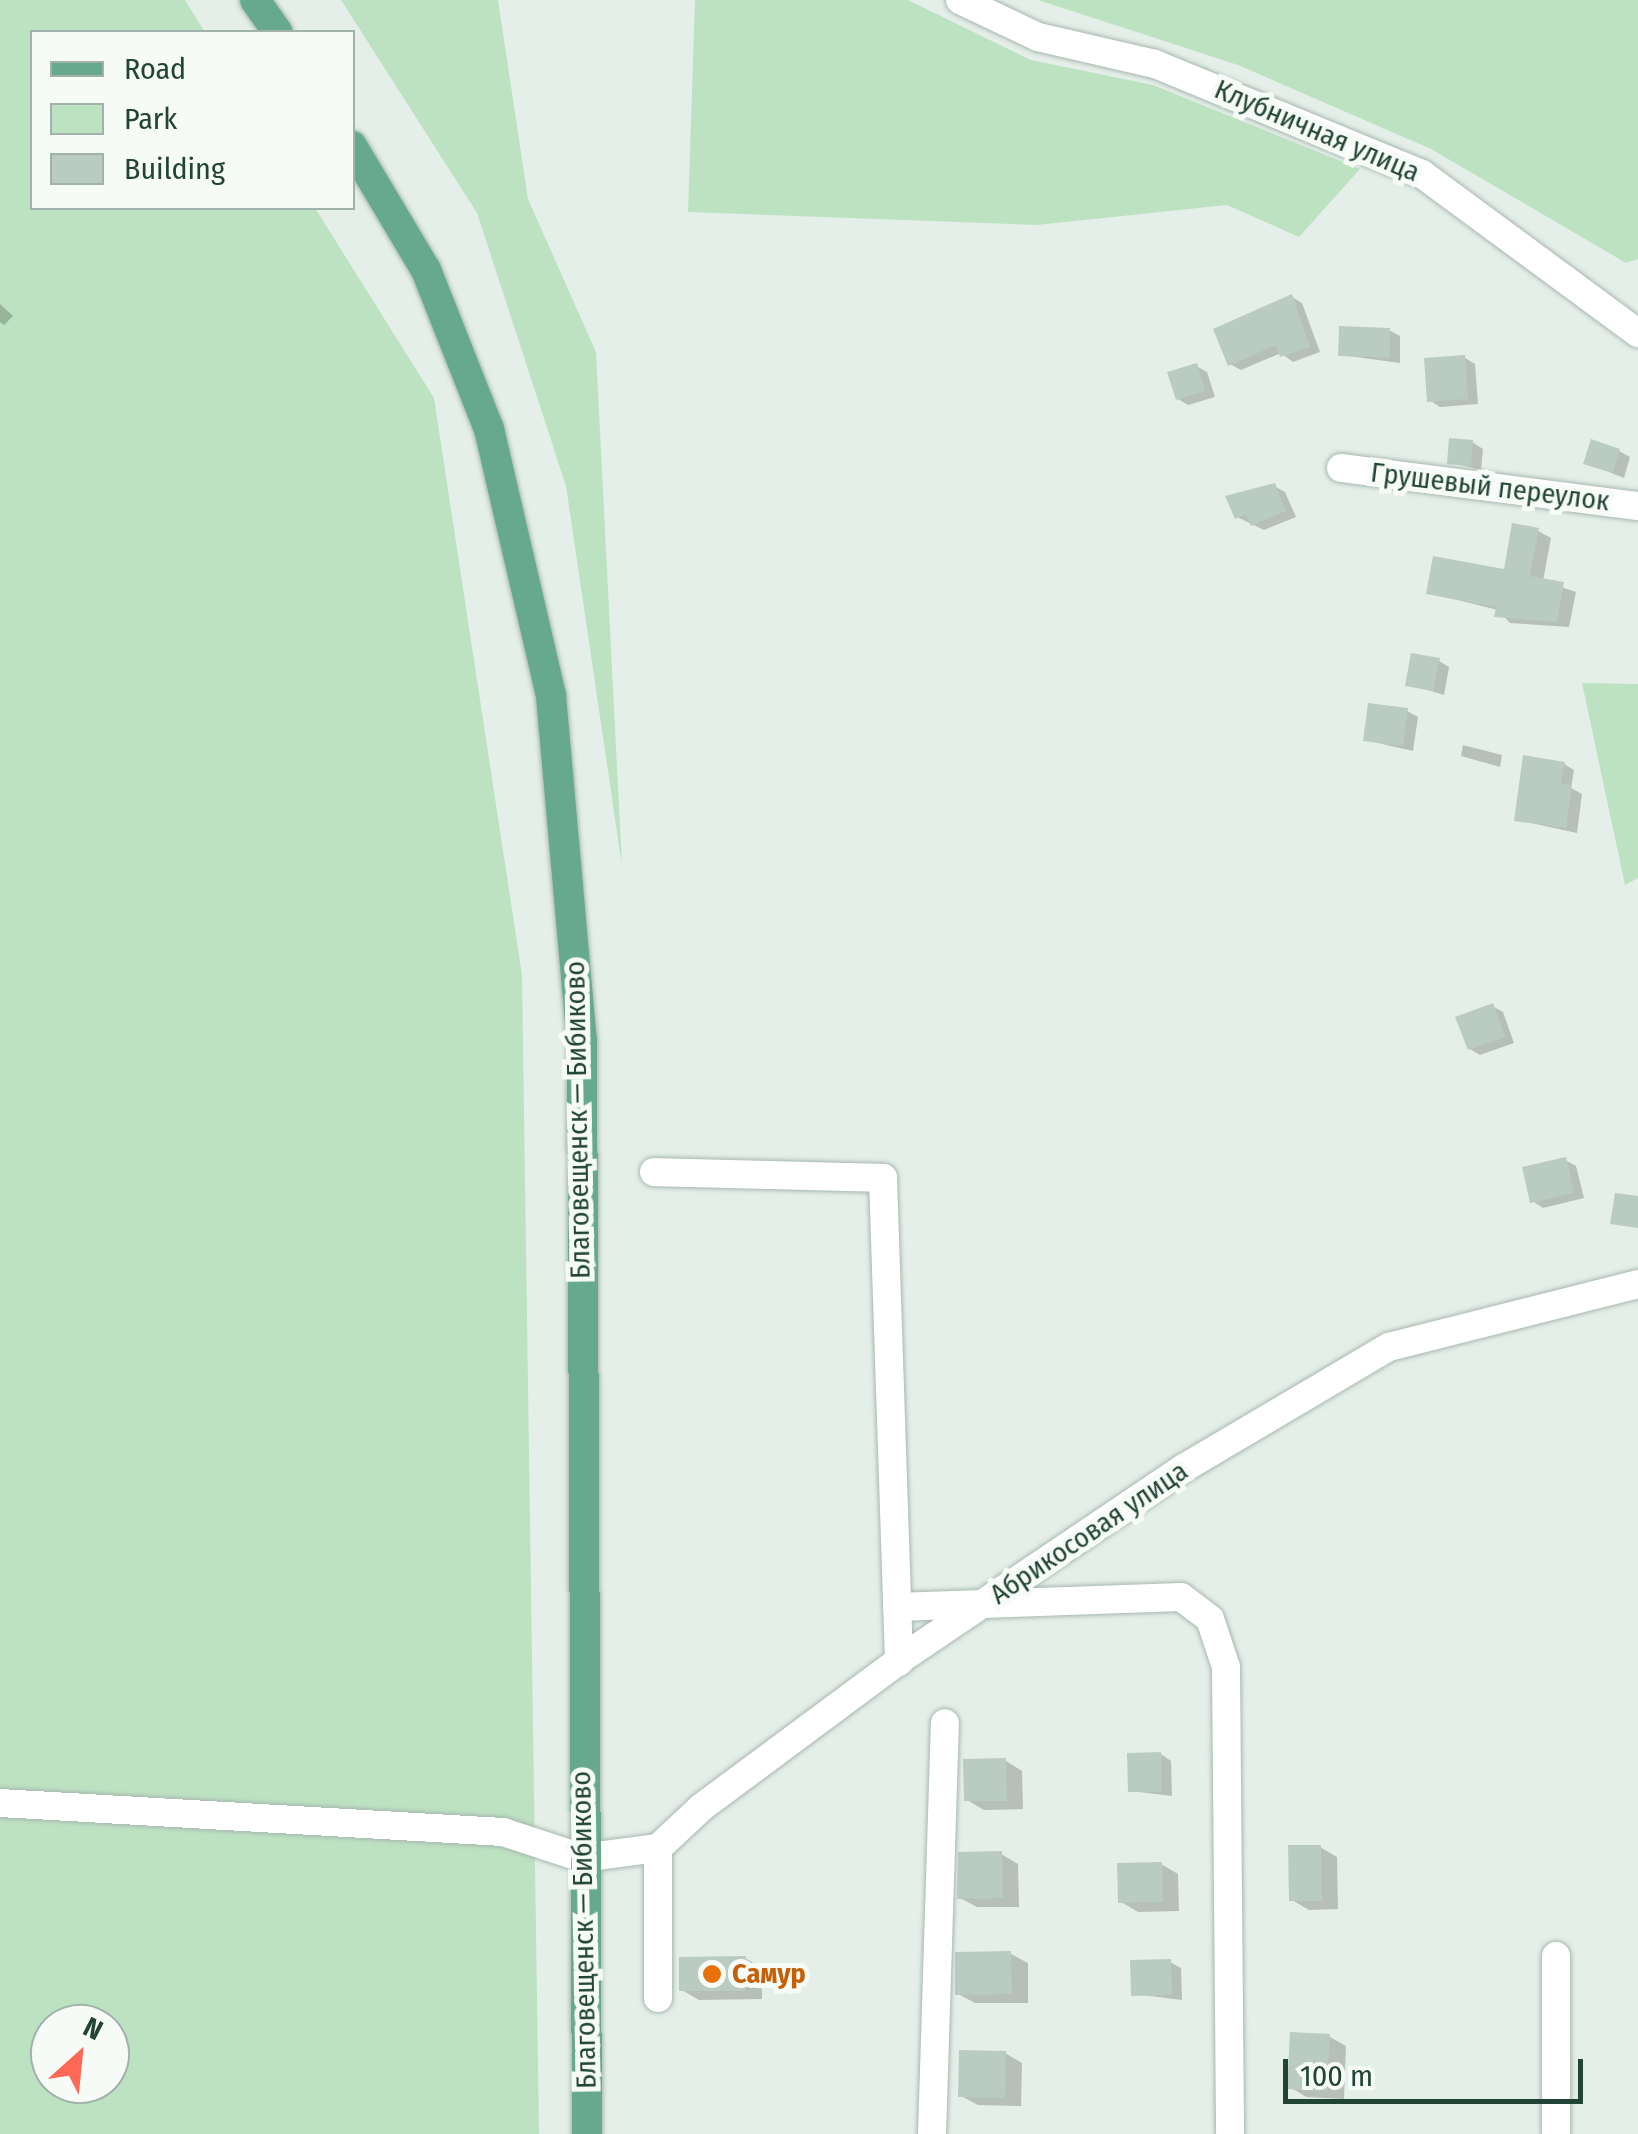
<!DOCTYPE html>
<meta charset="utf-8">
<style>
body{margin:0}
#map{position:relative;width:1638px;height:2134px;overflow:hidden;background:#e5efe9;font-family:"Fira Sans Condensed",sans-serif}
div>[style]{position:absolute}
.green>*{inset:0;background:#bde2c2}
.shadow>*{inset:0;background:#0003}
.building>*{inset:0;background:#bacbc2}
.roads{filter:drop-shadow(0 0 2px #a7b8b0) drop-shadow(0 0 2px #a7b8b0)}
.minor>*{height:28px;margin:-14px;padding:0 14px;transform-origin:14px;border-radius:14px;background:#fff}
.major>*{height:30px;margin:-15px;padding:0 15px;transform-origin:15px;border-radius:15px;background:#66a98f}
.dots>*{width:28px;height:28px;translate:-50% -50%;box-sizing:border-box;border:5px solid #f6fbf8;border-radius:50%}
span{translate:-50% -50%;white-space:nowrap;text-align:center;line-height:1.15;-webkit-text-stroke:10px #f6fbf8;paint-order:stroke}
.street-label{font-size:28px;color:#224436}
.food-label{font-size:28px;color:#c56008;font-weight:700}
.left{translate:0 -50%;text-align:left}
.legend{position:absolute;left:30px;top:30px;width:325px;height:180px;box-sizing:border-box;background:#f6fbf8;border:2px solid #a1b2aa;margin:0;padding:12px 18px;list-style:none;font-size:30px;color:#224436}
.legend li{display:flex;align-items:center;gap:20px;height:50px}
.legend b{width:50px;border:2px solid #a1b2aa}
.north{position:absolute;left:30px;top:2004px;width:100px;height:100px;box-sizing:border-box;background:#f6fbf8;border:2px solid #a1b2aa;border-radius:50%;rotate:27deg;font-size:28px;font-weight:700;line-height:40px;text-align:center;color:#224436}
.north::after{content:'';display:block;margin:auto;width:35px;height:45px;background:#fe6855;clip-path:polygon(50% 0,100% 100%,50% 72%,0 100%)}
.scale{position:absolute;left:1283px;top:2059px;width:300px;height:45px;box-sizing:border-box;border:5px solid #224436;border-top:0;padding-left:12px;font-size:30px;line-height:35px;white-space:nowrap;color:#224436;-webkit-text-stroke:8px #f6fbf8;paint-order:stroke}
</style>
<div id="map">
<div class="green">
<div style="clip-path:polygon(evenodd,0 0,185px 0,205px 32px,32px 32px,32px 208px,315px 208px,434px 398px,522px 975px,539px 2134px,0 2134px,0 0,50px 2024px,110px 2024px,110px 2084px,50px 2084px,50px 2024px)"></div>
<div style="clip-path:polygon(341px 0,498px 0,528px 199px,596px 352px,622px 866px,566px 486px,477px 213px)"></div>
<div style="clip-path:polygon(695px 0,908px 0,1031px 60px,1153px 85px,1360px 169px,1299px 237px,1227px 205px,1037px 225px,688px 212px)"></div>
<div style="clip-path:polygon(1038px 0,1638px 0,1638px 259px,1626px 263px,1431px 149px,1238px 65px)"></div>
<div style="clip-path:polygon(1582px 683px,1638px 684px,1638px 878px,1625px 885px)"></div>
</div>
<div class="shadow">
<div style="clip-path:polygon(1292px 297px,1302px 303px,1320px 352px,1293px 362px,1281px 353px,1241px 370px,1230px 364px)"></div>
<div style="clip-path:polygon(0 304px,13px 316px,4px 325px,0 322px)"></div>
<div style="clip-path:polygon(1389px 330px,1400px 336px,1400px 363px,1341px 355px)"></div>
<div style="clip-path:polygon(1465px 358px,1475px 364px,1478px 404px,1440px 407px,1429px 400px)"></div>
<div style="clip-path:polygon(1196px 366px,1207px 372px,1215px 397px,1188px 405px,1178px 399px)"></div>
<div style="clip-path:polygon(1472px 442px,1483px 449px,1481px 470px,1449px 462px)"></div>
<div style="clip-path:polygon(1619px 451px,1630px 457px,1624px 478px,1586px 463px)"></div>
<div style="clip-path:polygon(1274px 486px,1285px 492px,1296px 517px,1264px 530px,1237px 517px,1228px 497px)"></div>
<div style="clip-path:polygon(1538px 531px,1551px 538px,1543px 581px,1576px 592px,1569px 627px,1510px 623px,1498px 610px,1429px 593px,1506px 572px)"></div>
<div style="clip-path:polygon(1439px 661px,1449px 667px,1444px 695px,1408px 684px)"></div>
<div style="clip-path:polygon(1407px 711px,1418px 717px,1413px 751px,1365px 740px)"></div>
<div style="clip-path:polygon(1463px 745px,1502px 755px,1500px 767px,1461px 756px)"></div>
<div style="clip-path:polygon(1564px 764px,1574px 770px,1571px 788px,1582px 794px,1577px 833px,1517px 820px)"></div>
<div style="clip-path:polygon(1492px 1006px,1503px 1012px,1514px 1043px,1480px 1055px,1470px 1049px)"></div>
<div style="clip-path:polygon(1565px 1160px,1576px 1166px,1584px 1198px,1543px 1208px,1532px 1201px)"></div>
<div style="clip-path:polygon(1161px 1754px,1171px 1761px,1172px 1796px,1130px 1791px)"></div>
<div style="clip-path:polygon(1006px 1761px,1022px 1771px,1023px 1809px,984px 1810px,967px 1800px)"></div>
<div style="clip-path:polygon(1320px 1847px,1337px 1857px,1338px 1909px,1309px 1910px,1292px 1900px)"></div>
<div style="clip-path:polygon(1001px 1854px,1018px 1864px,1019px 1907px,977px 1907px,960px 1898px)"></div>
<div style="clip-path:polygon(1161px 1864px,1178px 1874px,1179px 1911px,1138px 1912px,1121px 1902px)"></div>
<div style="clip-path:polygon(1011px 1954px,1028px 1963px,1028px 2003px,975px 2003px,958px 1994px)"></div>
<div style="clip-path:polygon(745px 1958px,762px 1968px,762px 1999px,699px 2000px,682px 1990px)"></div>
<div style="clip-path:polygon(1170px 1962px,1181px 1968px,1182px 2000px,1134px 1994px)"></div>
<div style="clip-path:polygon(1330px 2037px,1346px 2046px,1344px 2099px,1306px 2097px,1290px 2087px)"></div>
<div style="clip-path:polygon(1005px 2053px,1022px 2063px,1021px 2106px,978px 2105px,961px 2096px)"></div>
</div>
<div class="building">
<div style="clip-path:polygon(1292px 294px,1310px 347px,1280px 357px,1276px 345px,1228px 366px,1213px 329px)"></div>
<div style="clip-path:polygon(1339px 326px,1390px 328px,1390px 358px,1338px 356px)"></div>
<div style="clip-path:polygon(1465px 355px,1468px 399px,1427px 402px,1424px 358px)"></div>
<div style="clip-path:polygon(1197px 363px,1205px 391px,1176px 400px,1167px 372px)"></div>
<div style="clip-path:polygon(1449px 438px,1473px 440px,1471px 466px,1447px 464px)"></div>
<div style="clip-path:polygon(1591px 439px,1620px 449px,1613px 473px,1583px 464px)"></div>
<div style="clip-path:polygon(1275px 483px,1286px 511px,1251px 526px,1246px 514px,1235px 519px,1225px 496px)"></div>
<div style="clip-path:polygon(1512px 523px,1539px 528px,1530px 576px,1564px 582px,1557px 622px,1494px 617px,1496px 607px,1426px 594px,1433px 556px,1504px 569px)"></div>
<div style="clip-path:polygon(1411px 653px,1440px 658px,1433px 691px,1405px 686px)"></div>
<div style="clip-path:polygon(1368px 703px,1408px 708px,1403px 746px,1363px 741px)"></div>
<div style="clip-path:polygon(1523px 755px,1565px 762px,1561px 784px,1572px 785px,1566px 828px,1514px 821px)"></div>
<div style="clip-path:polygon(1493px 1003px,1505px 1037px,1468px 1050px,1455px 1017px)"></div>
<div style="clip-path:polygon(1566px 1157px,1574px 1193px,1530px 1203px,1522px 1167px)"></div>
<div style="clip-path:polygon(1615px 1193px,1638px 1196px,1638px 1228px,1610px 1224px)"></div>
<div style="clip-path:polygon(1161px 1752px,1162px 1792px,1128px 1792px,1127px 1753px)"></div>
<div style="clip-path:polygon(1006px 1758px,1007px 1801px,964px 1801px,963px 1759px)"></div>
<div style="clip-path:polygon(1288px 1845px,1321px 1845px,1322px 1901px,1289px 1901px)"></div>
<div style="clip-path:polygon(1002px 1851px,1003px 1898px,957px 1899px,958px 1852px)"></div>
<div style="clip-path:polygon(1162px 1862px,1163px 1902px,1118px 1903px,1117px 1863px)"></div>
<div style="clip-path:polygon(1011px 1951px,1012px 1994px,955px 1995px,955px 1952px)"></div>
<div style="clip-path:polygon(746px 1956px,746px 1991px,679px 1991px,679px 1957px)"></div>
<div style="clip-path:polygon(1171px 1959px,1172px 1995px,1131px 1996px,1130px 1960px)"></div>
<div style="clip-path:polygon(1290px 2032px,1330px 2034px,1327px 2091px,1287px 2089px)"></div>
<div style="clip-path:polygon(959px 2050px,1006px 2051px,1005px 2098px,958px 2097px)"></div>
</div>
<div class="roads">
<div class="minor">
<div style="left:960px;top:0;width:86px;rotate:25.4deg"></div>
<div style="left:1038px;top:37px;width:120px;rotate:13deg"></div>
<div style="left:1155px;top:64px;width:289px;rotate:22.4deg"></div>
<div style="left:1422px;top:174px;width:268px;rotate:36.4deg"></div>
<div style="left:1341px;top:468px;width:299px;rotate:7.3deg"></div>
<div style="left:654px;top:1172px;width:229px;rotate:1.5deg"></div>
<div style="left:883px;top:1178px;width:484px;rotate:88.1deg"></div>
<div style="left:897px;top:1607px;width:284px;rotate:-2deg"></div>
<div style="left:1181px;top:1597px;width:36px;rotate:37deg"></div>
<div style="left:1210px;top:1619px;width:51px;rotate:71.6deg"></div>
<div style="left:1226px;top:1667px;width:467px;rotate:89.5deg"></div>
<div style="left:0;top:1803px;width:504px;rotate:3.3deg"></div>
<div style="left:503px;top:1832px;width:83px;rotate:18.2deg"></div>
<div style="left:582px;top:1858px;width:77px;rotate:-7.5deg"></div>
<div style="left:658px;top:1848px;width:60px;rotate:-43deg"></div>
<div style="left:702px;top:1807px;width:260px;rotate:-36.6deg"></div>
<div style="left:911px;top:1652px;width:329px;rotate:-34deg"></div>
<div style="left:1184px;top:1468px;width:238px;rotate:-30.6deg"></div>
<div style="left:1389px;top:1347px;width:257px;rotate:-14.2deg"></div>
<div style="left:658px;top:1848px;width:150px;rotate:90deg"></div>
<div style="left:1556px;top:1956px;width:178px;rotate:90deg"></div>
<div style="left:932px;top:2134px;width:411px;rotate:-88.2deg"></div>
</div>
<div class="major">
<div style="left:255px;top:0;width:39px;rotate:55deg"></div>
<div style="left:352px;top:146px;width:144px;rotate:59.2deg"></div>
<div style="left:426px;top:270px;width:171px;rotate:68.4deg"></div>
<div style="left:489px;top:429px;width:274px;rotate:76.9deg"></div>
<div style="left:551px;top:696px;width:345px;rotate:84.9deg"></div>
<div style="left:582px;top:1040px;width:1094px;rotate:89.74deg"></div>
</div>
</div>
<div class="dots">
<div style="left:712px;top:1974px;background:#e8710a"></div>
</div>
<div class="street-label">
<span style="left:1317px;top:131px;rotate:23deg">Клубничная улица</span>
<span style="left:1490px;top:487px;rotate:7deg">Грушевый переулок</span>
<span style="left:578px;top:1120px;rotate:-91deg">Благовещенск — Бибиково</span>
<span style="left:1089px;top:1533px;rotate:-34deg">Абрикосовая улица</span>
<span style="left:584px;top:1930px;rotate:-91deg">Благовещенск — Бибиково</span>
</div>
<div class="food-label">
<span class="left" style="left:732px;top:1974px">Самур</span>
</div>
<ul class="legend">
<li><b style="height:12px;background:#66a98f"></b>Road</li>
<li><b style="height:28px;background:#bde2c2"></b>Park</li>
<li><b style="height:28px;background:#bacbc2"></b>Building</li>
</ul>
<div class="north">N</div>
<div class="scale">100 m</div>
</div>
